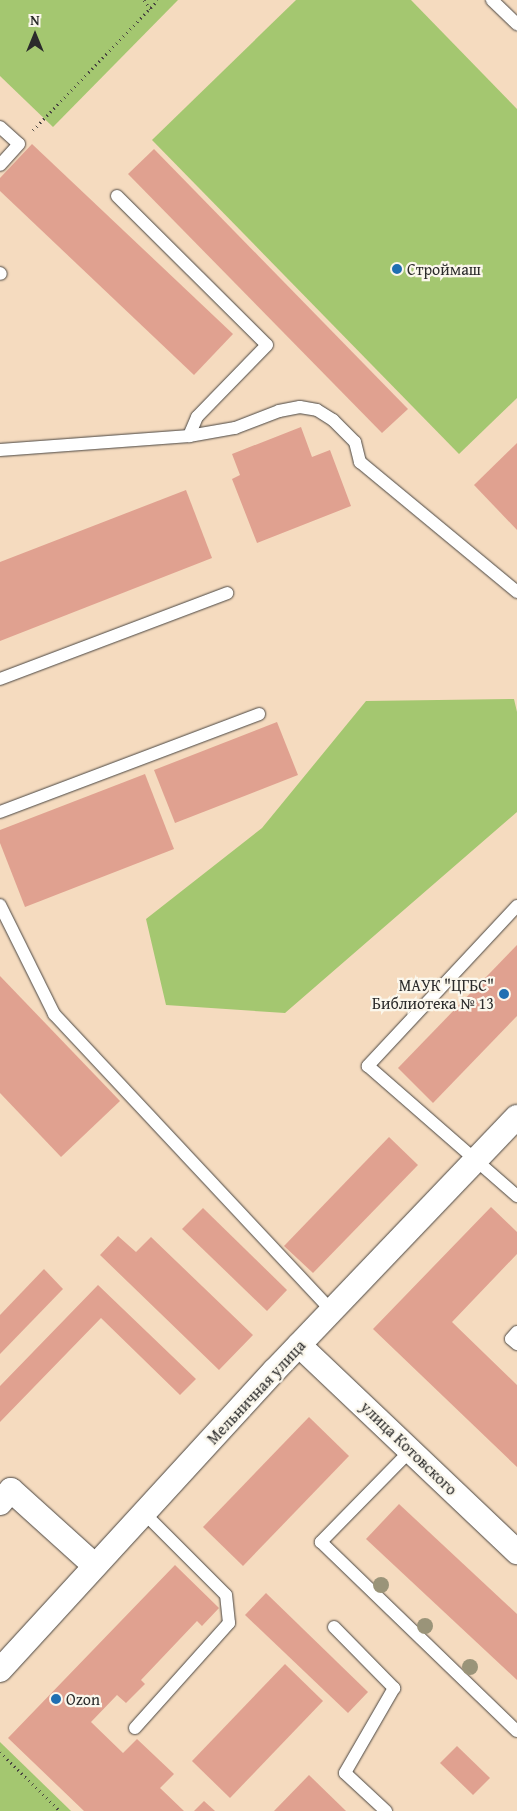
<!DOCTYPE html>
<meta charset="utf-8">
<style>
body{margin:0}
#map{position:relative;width:517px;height:1811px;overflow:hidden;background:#f5dbbf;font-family:"Gentium Book Plus",serif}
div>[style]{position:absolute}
.green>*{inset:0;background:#a4c770}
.building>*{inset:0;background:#e0a190}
.path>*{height:3px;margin-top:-1.5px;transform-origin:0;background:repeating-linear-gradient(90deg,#494541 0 1px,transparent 0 5px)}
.roads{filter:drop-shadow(0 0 1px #494541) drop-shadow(0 0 1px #494541)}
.service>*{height:12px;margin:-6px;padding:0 6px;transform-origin:6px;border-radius:6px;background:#fff}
.minor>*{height:24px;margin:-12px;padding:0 12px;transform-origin:12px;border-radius:12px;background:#fff}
.trees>*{width:16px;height:16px;margin:-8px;border-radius:50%;background:#9a9479}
.dots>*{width:14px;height:14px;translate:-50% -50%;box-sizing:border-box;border:2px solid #fbf7ec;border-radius:50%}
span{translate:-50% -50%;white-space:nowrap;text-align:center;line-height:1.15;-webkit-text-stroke:4.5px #fbf7ec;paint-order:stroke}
.poi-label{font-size:16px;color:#2b2b2b}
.left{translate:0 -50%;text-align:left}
.right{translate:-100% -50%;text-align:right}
.street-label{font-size:16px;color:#2b2b2b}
.north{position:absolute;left:10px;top:10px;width:50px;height:50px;-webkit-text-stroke:4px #fbf7ec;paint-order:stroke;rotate:0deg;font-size:14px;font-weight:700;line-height:20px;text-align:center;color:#2b2b2b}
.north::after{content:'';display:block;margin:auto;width:18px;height:22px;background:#2b2b2b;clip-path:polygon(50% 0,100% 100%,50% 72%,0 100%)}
</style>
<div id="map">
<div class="green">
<div style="clip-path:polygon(0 0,178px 0,53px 127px,0 76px)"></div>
<div style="clip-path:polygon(296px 0,411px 0,517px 109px,517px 398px,459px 454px,152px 140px)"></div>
<div style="clip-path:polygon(514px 699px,517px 712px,517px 812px,285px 1013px,166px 1005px,146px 919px,262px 828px,366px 701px)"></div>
<div style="clip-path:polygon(0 1742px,71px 1811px,0 1811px)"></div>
</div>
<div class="building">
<div style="clip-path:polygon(32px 144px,233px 334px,194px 375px,0 191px,0 178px)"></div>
<div style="clip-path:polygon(154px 149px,408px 409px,382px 433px,128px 174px)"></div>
<div style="clip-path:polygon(301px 427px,312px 457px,330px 450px,351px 506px,257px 543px,232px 479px,240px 475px,232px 454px)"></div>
<div style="clip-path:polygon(517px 443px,517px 530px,474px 485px)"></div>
<div style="clip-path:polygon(186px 490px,212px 558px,0 641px,0 562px)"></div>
<div style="clip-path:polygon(277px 722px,298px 775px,175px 823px,154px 770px)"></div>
<div style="clip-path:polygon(145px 774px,174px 849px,25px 907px,0 843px,0 830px)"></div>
<div style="clip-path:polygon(517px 945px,517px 1016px,433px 1103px,398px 1068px)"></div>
<div style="clip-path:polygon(0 976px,120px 1101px,61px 1157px,0 1093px)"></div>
<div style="clip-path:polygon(389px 1137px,418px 1165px,313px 1273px,284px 1246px)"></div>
<div style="clip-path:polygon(491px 1207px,517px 1232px,517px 1254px,452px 1322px,517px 1385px,517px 1467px,373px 1329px)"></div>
<div style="clip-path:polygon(203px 1208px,287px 1290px,267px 1311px,182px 1229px)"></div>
<div style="clip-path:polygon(118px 1236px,136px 1252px,151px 1237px,253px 1335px,219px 1370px,100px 1255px)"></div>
<div style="clip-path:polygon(44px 1269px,63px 1289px,0 1354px,0 1315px)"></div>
<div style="clip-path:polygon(98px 1285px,196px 1379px,180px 1395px,101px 1318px,0 1422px,0 1386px)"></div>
<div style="clip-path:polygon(309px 1417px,349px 1456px,243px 1566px,203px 1527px)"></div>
<div style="clip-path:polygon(399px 1504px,517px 1614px,517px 1680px,366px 1539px)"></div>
<div style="clip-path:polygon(175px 1565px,219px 1608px,202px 1626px,197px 1621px,141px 1680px,145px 1684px,126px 1703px,117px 1695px,91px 1722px,123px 1753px,137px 1739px,174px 1774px,160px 1788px,184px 1811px,84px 1811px,8px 1738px)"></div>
<div style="clip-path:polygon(266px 1593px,368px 1692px,348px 1713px,245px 1615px)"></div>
<div style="clip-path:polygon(285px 1664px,323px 1701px,230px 1798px,192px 1761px)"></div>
<div style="clip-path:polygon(457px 1746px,490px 1778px,473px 1795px,440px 1763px)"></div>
<div style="clip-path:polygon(309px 1775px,346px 1811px,274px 1811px)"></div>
<div style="clip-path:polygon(204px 1801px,215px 1811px,194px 1811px)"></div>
</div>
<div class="path">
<div style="left:144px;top:0;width:11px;rotate:56deg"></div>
<div style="left:33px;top:130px;width:180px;rotate:-46.1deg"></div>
<div style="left:0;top:1752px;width:84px;rotate:44.5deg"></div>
</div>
<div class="roads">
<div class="service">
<div style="left:492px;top:0;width:35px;rotate:44deg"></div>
<div style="left:0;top:127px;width:25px;rotate:42deg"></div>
<div style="left:19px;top:144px;width:28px;rotate:132deg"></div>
<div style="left:117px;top:196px;width:211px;rotate:44.8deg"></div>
<div style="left:267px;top:345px;width:100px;rotate:134.2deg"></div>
<div style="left:197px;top:417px;width:21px;rotate:113deg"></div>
<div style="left:0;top:273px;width:1px;rotate:45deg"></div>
<div style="left:0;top:450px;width:190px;rotate:-4.2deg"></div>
<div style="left:189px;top:436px;width:47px;rotate:-9.9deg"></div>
<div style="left:235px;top:428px;width:47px;rotate:-21.1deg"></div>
<div style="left:279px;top:411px;width:21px;rotate:-11deg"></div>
<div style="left:300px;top:407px;width:17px;rotate:10deg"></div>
<div style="left:317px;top:410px;width:19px;rotate:32deg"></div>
<div style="left:333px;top:420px;width:31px;rotate:45deg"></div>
<div style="left:355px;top:442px;width:21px;rotate:76deg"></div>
<div style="left:360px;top:462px;width:204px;rotate:39.6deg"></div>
<div style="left:0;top:679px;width:243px;rotate:-20.7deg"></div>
<div style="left:0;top:812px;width:277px;rotate:-20.7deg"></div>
<div style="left:0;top:905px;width:122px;rotate:63.6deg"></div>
<div style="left:54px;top:1014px;width:407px;rotate:46.9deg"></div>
<div style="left:517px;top:906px;width:219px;rotate:133deg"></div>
<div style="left:368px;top:1066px;width:198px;rotate:41.1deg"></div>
<div style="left:517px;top:1332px;width:9px;rotate:131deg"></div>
<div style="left:511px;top:1339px;width:8px;rotate:40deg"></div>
<div style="left:411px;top:1450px;width:129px;rotate:134.4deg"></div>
<div style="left:321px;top:1542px;width:272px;rotate:44deg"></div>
<div style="left:334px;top:1627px;width:86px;rotate:45.5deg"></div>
<div style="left:394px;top:1688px;width:98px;rotate:120deg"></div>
<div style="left:345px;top:1773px;width:56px;rotate:42.8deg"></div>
<div style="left:135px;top:1728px;width:141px;rotate:-48.2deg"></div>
<div style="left:229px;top:1623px;width:28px;rotate:-96deg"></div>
<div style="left:226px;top:1595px;width:116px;rotate:-135deg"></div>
</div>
<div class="minor">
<div style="left:299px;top:1345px;width:301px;rotate:43.5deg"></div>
<div style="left:0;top:1503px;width:17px;rotate:-50deg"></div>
<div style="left:11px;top:1490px;width:113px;rotate:42.1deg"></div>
<div style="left:0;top:1670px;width:407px;rotate:-47.5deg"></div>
<div style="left:275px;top:1370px;width:350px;rotate:-46.3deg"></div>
</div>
</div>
<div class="trees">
<div style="left:381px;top:1585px"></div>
<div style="left:425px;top:1626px"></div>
<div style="left:470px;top:1667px"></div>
</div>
<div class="dots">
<div style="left:397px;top:269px;background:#1f6fb2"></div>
<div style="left:504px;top:994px;background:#1f6fb2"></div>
<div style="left:56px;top:1699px;background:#1f6fb2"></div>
</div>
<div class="poi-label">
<span class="left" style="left:407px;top:269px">Строймаш</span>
<span class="right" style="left:494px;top:994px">МАУК "ЦГБС"<br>Библиотека № 13</span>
<span class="left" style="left:66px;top:1699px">Ozon</span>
</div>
<div class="street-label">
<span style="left:256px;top:1392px;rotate:-47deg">Мельничная улица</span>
<span style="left:409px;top:1448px;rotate:44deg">улица Котовского</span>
</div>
<div class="north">N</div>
</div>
